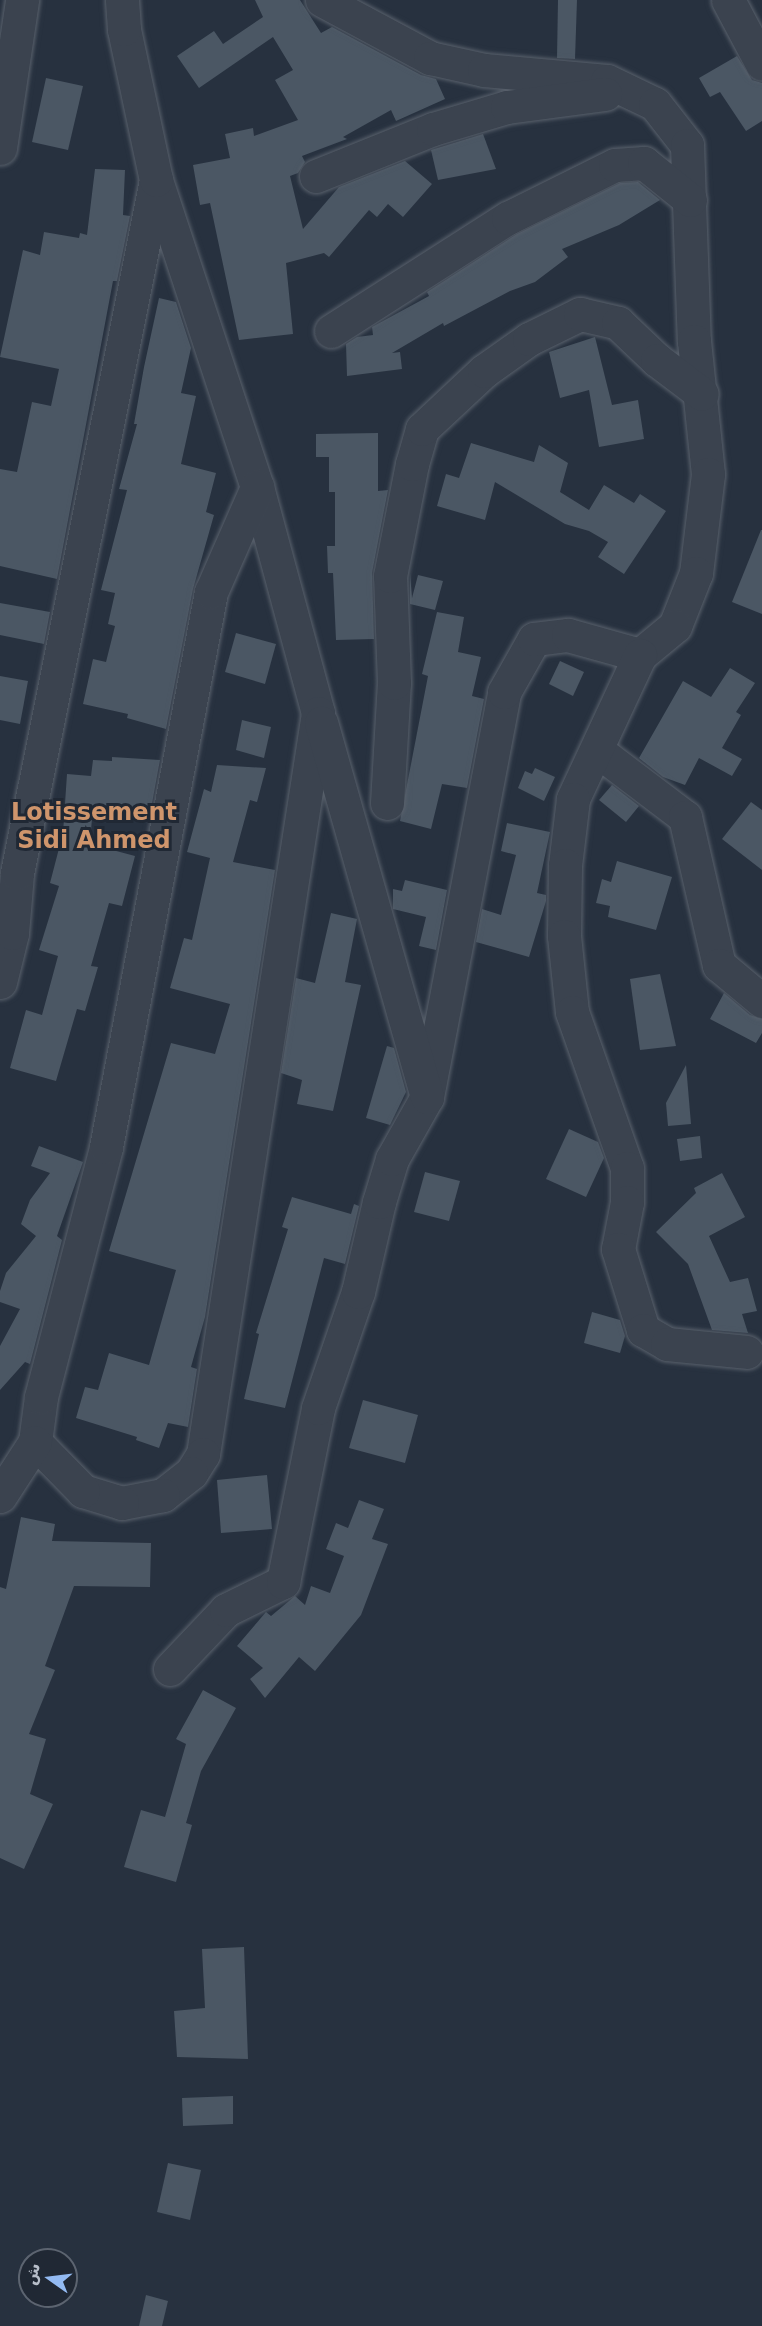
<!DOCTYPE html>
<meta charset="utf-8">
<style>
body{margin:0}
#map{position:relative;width:762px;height:2326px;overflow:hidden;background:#27313f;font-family:"DejaVu Sans","Noto Naskh Arabic",sans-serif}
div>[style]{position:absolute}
.building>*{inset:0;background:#4b5764}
.roads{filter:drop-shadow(0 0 2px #59616c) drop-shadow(0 0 2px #59616c)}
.minor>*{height:33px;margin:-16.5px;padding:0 16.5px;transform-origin:16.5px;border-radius:16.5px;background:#3b434f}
span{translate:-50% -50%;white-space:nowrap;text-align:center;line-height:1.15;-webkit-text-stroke:6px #202834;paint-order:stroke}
.quarter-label{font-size:24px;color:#cf956c;font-weight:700}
.north{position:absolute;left:18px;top:2248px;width:60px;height:60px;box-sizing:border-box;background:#202834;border:2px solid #5c6470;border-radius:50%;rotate:284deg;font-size:16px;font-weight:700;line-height:24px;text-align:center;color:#b7bec9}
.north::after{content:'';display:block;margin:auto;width:21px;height:27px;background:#93baf2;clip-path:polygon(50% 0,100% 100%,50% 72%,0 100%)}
</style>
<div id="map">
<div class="building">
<div style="clip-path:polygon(255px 0,300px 0,321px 33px,332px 27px,421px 75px,436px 79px,445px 99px,396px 121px,391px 110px,343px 137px,347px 139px,302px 156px,305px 162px,298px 173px,290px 176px,303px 229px,339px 187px,405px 161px,432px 184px,403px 217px,388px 204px,377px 217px,369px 210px,329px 257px,324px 253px,286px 263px,293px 334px,239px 340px,210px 203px,200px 205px,193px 165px,230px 158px,225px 134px,253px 128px,254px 136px,298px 120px,275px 80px,293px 70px,273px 37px,199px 88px,177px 56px,214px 31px,223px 44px,263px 17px)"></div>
<div style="clip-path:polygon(558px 0,577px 0,575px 59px,557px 58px)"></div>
<div style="clip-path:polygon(737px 56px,752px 80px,762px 83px,762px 121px,746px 131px,720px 92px,710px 97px,699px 78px)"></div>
<div style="clip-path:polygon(46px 78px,83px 86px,68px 150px,32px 142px)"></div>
<div style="clip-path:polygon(483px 134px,496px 169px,438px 180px,431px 150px)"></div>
<div style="clip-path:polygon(95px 169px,125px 170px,123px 215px,130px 216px,117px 281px,113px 281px,57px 579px,0 566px,0 469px,17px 472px,32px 402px,51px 406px,59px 369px,0 357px,23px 250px,40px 255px,44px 232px,79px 238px,80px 233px,87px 235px)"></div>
<div style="clip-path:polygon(638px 182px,660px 200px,619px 225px,562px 249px,568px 257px,535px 282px,510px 291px,444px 326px,443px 323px,392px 353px,400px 352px,402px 369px,347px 376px,346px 344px,357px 337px,373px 335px,372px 327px,429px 296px,427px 292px,517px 234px,620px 183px)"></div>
<div style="clip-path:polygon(159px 298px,176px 302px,191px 348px,181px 393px,196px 396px,181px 464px,216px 473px,206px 512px,214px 515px,193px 589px,166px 729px,127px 718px,128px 714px,83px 704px,93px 659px,106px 662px,115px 626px,108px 624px,115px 593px,101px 590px,127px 490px,119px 489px,137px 424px,134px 424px,144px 367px)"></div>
<div style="clip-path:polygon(595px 337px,612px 405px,638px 400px,644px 439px,599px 447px,589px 390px,560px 398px,549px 352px)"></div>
<div style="clip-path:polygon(378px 433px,378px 491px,388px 490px,372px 573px,374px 639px,336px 640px,333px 573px,328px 573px,327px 546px,335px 546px,335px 492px,329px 492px,329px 457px,316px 457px,316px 434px)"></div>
<div style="clip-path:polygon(471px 443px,534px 462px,539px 445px,568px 463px,560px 492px,589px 510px,604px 485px,634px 503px,640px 494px,666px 511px,624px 574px,598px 557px,608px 542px,589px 531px,565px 524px,495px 482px,485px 520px,437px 506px,446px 474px,459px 478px)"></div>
<div style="clip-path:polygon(761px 530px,762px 530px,762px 614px,732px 602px)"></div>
<div style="clip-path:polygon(410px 573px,412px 598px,418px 575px,443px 581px,435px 610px,410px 604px)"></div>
<div style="clip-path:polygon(0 603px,50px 612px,44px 644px,0 635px)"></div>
<div style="clip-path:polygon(437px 612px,464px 617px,458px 652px,481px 657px,472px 696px,484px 699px,467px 788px,442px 784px,431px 829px,400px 821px,428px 676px,422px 674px)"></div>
<div style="clip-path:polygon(236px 633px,276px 644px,265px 684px,225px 672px)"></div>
<div style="clip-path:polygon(560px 661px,584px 672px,573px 696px,549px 684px)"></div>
<div style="clip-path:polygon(730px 668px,755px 683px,736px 712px,741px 715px,722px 748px,742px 759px,732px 776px,699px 758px,685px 785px,663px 777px,639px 758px,683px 681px,711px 697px)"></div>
<div style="clip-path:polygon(0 676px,28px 681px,20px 724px,0 720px)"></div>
<div style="clip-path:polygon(242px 720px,271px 727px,264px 758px,236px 750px)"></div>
<div style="clip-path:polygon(112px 757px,160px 760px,151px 809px,93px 805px,90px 844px,135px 856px,122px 906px,109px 903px,91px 966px,98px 967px,85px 1011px,77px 1009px,56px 1081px,10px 1068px,26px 1010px,42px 1015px,58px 956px,39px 950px,59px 886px,50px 883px,63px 833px,67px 774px,91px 776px,93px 760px,112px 761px)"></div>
<div style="clip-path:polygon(217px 765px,266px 768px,257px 802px,250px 800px,233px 862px,275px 870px,205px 1317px,191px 1367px,197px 1369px,188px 1427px,168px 1423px,159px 1448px,136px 1440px,137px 1437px,76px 1418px,85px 1387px,98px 1390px,109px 1353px,149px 1365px,176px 1270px,109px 1251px,171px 1043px,215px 1054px,230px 1004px,170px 988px,184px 938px,192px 940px,210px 858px,187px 852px,204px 789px,211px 792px)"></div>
<div style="clip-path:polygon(535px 768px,555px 777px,544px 801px,518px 788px,525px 771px,532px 774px)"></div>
<div style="clip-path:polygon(612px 785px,639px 806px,626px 822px,599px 800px)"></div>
<div style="clip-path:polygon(751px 802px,762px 810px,762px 870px,722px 839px)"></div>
<div style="clip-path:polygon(507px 823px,550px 832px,537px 893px,546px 895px,546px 901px,529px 957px,476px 942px,482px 909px,501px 915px,516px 855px,501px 851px)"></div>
<div style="clip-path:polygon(617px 861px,672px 877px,656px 930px,608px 917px,610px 906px,596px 903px,602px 879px,611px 882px)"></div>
<div style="clip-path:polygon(405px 880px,447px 890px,436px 950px,419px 946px,426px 917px,393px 909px,393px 889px,402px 891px)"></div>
<div style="clip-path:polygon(331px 913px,357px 919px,345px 982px,361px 985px,333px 1111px,297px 1104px,302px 1080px,281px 1073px,296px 978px,315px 983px)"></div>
<div style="clip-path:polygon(660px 974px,676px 1046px,640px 1050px,630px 979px)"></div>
<div style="clip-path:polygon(724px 993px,750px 1015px,762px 1019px,762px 1033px,756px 1043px,710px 1019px)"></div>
<div style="clip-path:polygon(387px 1046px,394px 1048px,406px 1092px,390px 1125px,366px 1118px)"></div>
<div style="clip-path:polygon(686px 1065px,691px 1124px,668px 1126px,666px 1103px)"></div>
<div style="clip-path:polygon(569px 1129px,598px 1142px,604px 1158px,586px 1197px,546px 1179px)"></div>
<div style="clip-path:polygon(700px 1136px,702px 1158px,680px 1161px,677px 1139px)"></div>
<div style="clip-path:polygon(39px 1146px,83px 1162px,57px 1236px,62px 1240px,30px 1364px,25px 1362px,0 1390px,0 1346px,20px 1309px,0 1302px,0 1291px,6px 1273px,36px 1236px,21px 1224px,30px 1200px,50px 1173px,31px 1166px)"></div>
<div style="clip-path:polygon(425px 1172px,460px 1181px,449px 1221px,414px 1212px)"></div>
<div style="clip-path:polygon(722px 1173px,745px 1217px,709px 1236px,730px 1282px,748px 1278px,757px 1311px,742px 1314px,748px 1333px,712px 1330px,688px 1264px,656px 1232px,696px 1193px,694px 1188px)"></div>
<div style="clip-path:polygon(292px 1197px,351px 1214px,354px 1204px,359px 1206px,345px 1264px,324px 1258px,285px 1408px,244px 1399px,259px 1334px,256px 1333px,288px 1229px,282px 1227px)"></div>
<div style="clip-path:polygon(592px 1312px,620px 1320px,625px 1336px,620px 1353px,584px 1343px)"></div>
<div style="clip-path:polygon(363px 1400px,418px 1415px,405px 1463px,349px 1448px)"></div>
<div style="clip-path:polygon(267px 1475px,272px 1529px,221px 1533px,217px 1480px)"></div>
<div style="clip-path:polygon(359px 1500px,384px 1509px,372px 1539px,388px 1544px,361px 1615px,315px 1671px,299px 1657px,265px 1698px,250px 1679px,263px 1668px,237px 1646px,266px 1612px,271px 1616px,295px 1596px,305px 1605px,311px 1586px,330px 1593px,344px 1556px,326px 1549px,336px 1523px,348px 1528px)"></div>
<div style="clip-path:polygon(21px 1517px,55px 1524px,52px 1541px,151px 1543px,150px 1587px,74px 1586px,45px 1666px,55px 1670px,29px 1734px,46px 1739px,30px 1794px,53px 1804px,24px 1869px,0 1858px,0 1587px,6px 1589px)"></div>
<div style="clip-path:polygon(203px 1690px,236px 1708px,201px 1771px,186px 1823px,192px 1825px,176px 1882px,124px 1867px,141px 1810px,165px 1817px,186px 1744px,176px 1739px)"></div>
<div style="clip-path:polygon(244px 1947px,248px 2059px,177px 2057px,174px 2011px,205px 2008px,202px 1949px)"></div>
<div style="clip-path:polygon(233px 2096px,233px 2124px,183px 2126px,182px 2098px)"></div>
<div style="clip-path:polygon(168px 2163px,201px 2170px,190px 2220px,157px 2212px)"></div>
<div style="clip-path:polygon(146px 2295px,168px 2301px,162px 2326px,139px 2326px)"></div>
</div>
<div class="roads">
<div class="minor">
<div style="left:322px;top:0;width:123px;rotate:28.2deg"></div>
<div style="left:430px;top:58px;width:55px;rotate:12.5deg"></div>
<div style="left:484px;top:70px;width:123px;rotate:5.1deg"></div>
<div style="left:607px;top:81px;width:53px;rotate:25.6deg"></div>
<div style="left:655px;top:104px;width:52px;rotate:52deg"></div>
<div style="left:687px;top:145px;width:196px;rotate:88deg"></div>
<div style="left:694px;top:341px;width:134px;rotate:84deg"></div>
<div style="left:708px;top:474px;width:100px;rotate:96.9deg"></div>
<div style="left:696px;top:573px;width:57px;rotate:111.6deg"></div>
<div style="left:675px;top:626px;width:45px;rotate:140.4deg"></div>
<div style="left:728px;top:0;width:72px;rotate:62deg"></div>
<div style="left:0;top:148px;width:150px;rotate:-81.5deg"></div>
<div style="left:316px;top:176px;width:126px;rotate:-21.9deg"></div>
<div style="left:433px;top:129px;width:77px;rotate:-16.6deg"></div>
<div style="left:507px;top:107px;width:99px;rotate:-7.6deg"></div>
<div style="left:156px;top:180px;width:323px;rotate:71.8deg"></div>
<div style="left:257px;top:487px;width:234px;rotate:74.9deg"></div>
<div style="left:318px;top:713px;width:750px;rotate:98.82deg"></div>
<div style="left:203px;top:1454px;width:22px;rotate:122deg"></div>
<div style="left:191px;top:1473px;width:36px;rotate:142deg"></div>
<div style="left:163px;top:1495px;width:42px;rotate:169deg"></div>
<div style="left:122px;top:1503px;width:41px;rotate:-162.9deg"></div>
<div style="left:83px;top:1491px;width:69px;rotate:-134.4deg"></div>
<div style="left:35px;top:1442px;width:45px;rotate:-82.4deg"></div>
<div style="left:41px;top:1397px;width:258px;rotate:-75.4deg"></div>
<div style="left:106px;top:1147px;width:565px;rotate:-79.29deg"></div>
<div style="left:211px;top:592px;width:115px;rotate:-66.3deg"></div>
<div style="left:331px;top:331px;width:210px;rotate:-32.6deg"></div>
<div style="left:508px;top:218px;width:119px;rotate:-26.4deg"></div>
<div style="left:615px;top:165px;width:29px;rotate:-4deg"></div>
<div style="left:644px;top:163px;width:59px;rotate:38.8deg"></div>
<div style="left:598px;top:751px;width:109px;rotate:37.2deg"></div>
<div style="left:685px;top:817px;width:152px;rotate:77.1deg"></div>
<div style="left:719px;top:965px;width:56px;rotate:39.9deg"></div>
<div style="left:387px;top:803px;width:120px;rotate:-86.7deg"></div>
<div style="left:394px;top:683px;width:107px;rotate:-92.1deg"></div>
<div style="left:390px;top:576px;width:114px;rotate:-78.9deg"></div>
<div style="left:412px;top:464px;width:36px;rotate:-74deg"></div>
<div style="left:422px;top:429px;width:85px;rotate:-43.1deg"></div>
<div style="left:484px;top:371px;width:55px;rotate:-35.4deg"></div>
<div style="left:529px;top:339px;width:57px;rotate:-26.1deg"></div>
<div style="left:580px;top:314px;width:39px;rotate:13deg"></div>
<div style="left:618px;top:323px;width:54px;rotate:43.5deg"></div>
<div style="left:657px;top:360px;width:56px;rotate:37.1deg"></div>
<div style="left:0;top:982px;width:50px;rotate:-76.2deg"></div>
<div style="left:12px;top:933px;width:60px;rotate:-85.2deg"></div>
<div style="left:17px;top:873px;width:707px;rotate:-78.66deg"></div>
<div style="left:156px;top:180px;width:154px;rotate:-102deg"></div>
<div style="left:124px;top:29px;width:29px;rotate:-94deg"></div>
<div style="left:427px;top:1097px;width:412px;rotate:-79.2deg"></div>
<div style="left:504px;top:692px;width:61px;rotate:-60.5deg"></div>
<div style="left:534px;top:639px;width:34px;rotate:-7deg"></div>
<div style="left:568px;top:635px;width:75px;rotate:15.5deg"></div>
<div style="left:640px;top:655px;width:159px;rotate:115deg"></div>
<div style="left:573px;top:799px;width:66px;rotate:96.9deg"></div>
<div style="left:565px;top:865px;width:71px;rotate:90.8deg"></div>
<div style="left:564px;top:936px;width:76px;rotate:84deg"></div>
<div style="left:572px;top:1012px;width:165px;rotate:70.6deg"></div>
<div style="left:627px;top:1168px;width:34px;rotate:90deg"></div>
<div style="left:627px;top:1202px;width:48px;rotate:100.8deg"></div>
<div style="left:618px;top:1249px;width:85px;rotate:72.8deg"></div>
<div style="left:643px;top:1330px;width:28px;rotate:30deg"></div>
<div style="left:667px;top:1344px;width:80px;rotate:5.7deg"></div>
<div style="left:0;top:1496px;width:64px;rotate:-57.1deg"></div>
<div style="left:170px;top:1669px;width:81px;rotate:-46.5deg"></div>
<div style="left:226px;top:1610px;width:64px;rotate:-26.2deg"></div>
<div style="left:283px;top:1582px;width:177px;rotate:-78.6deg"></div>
<div style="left:318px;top:1408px;width:123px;rotate:-71deg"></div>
<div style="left:358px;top:1292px;width:92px;rotate:-76.9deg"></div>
<div style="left:379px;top:1202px;width:45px;rotate:-73.2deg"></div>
<div style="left:392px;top:1159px;width:71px;rotate:-60.6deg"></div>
<div style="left:427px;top:1097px;width:389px;rotate:-105.8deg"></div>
</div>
</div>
<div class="quarter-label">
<span style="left:94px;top:827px">Lotissement<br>Sidi Ahmed</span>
</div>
<div class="north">ش</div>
</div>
